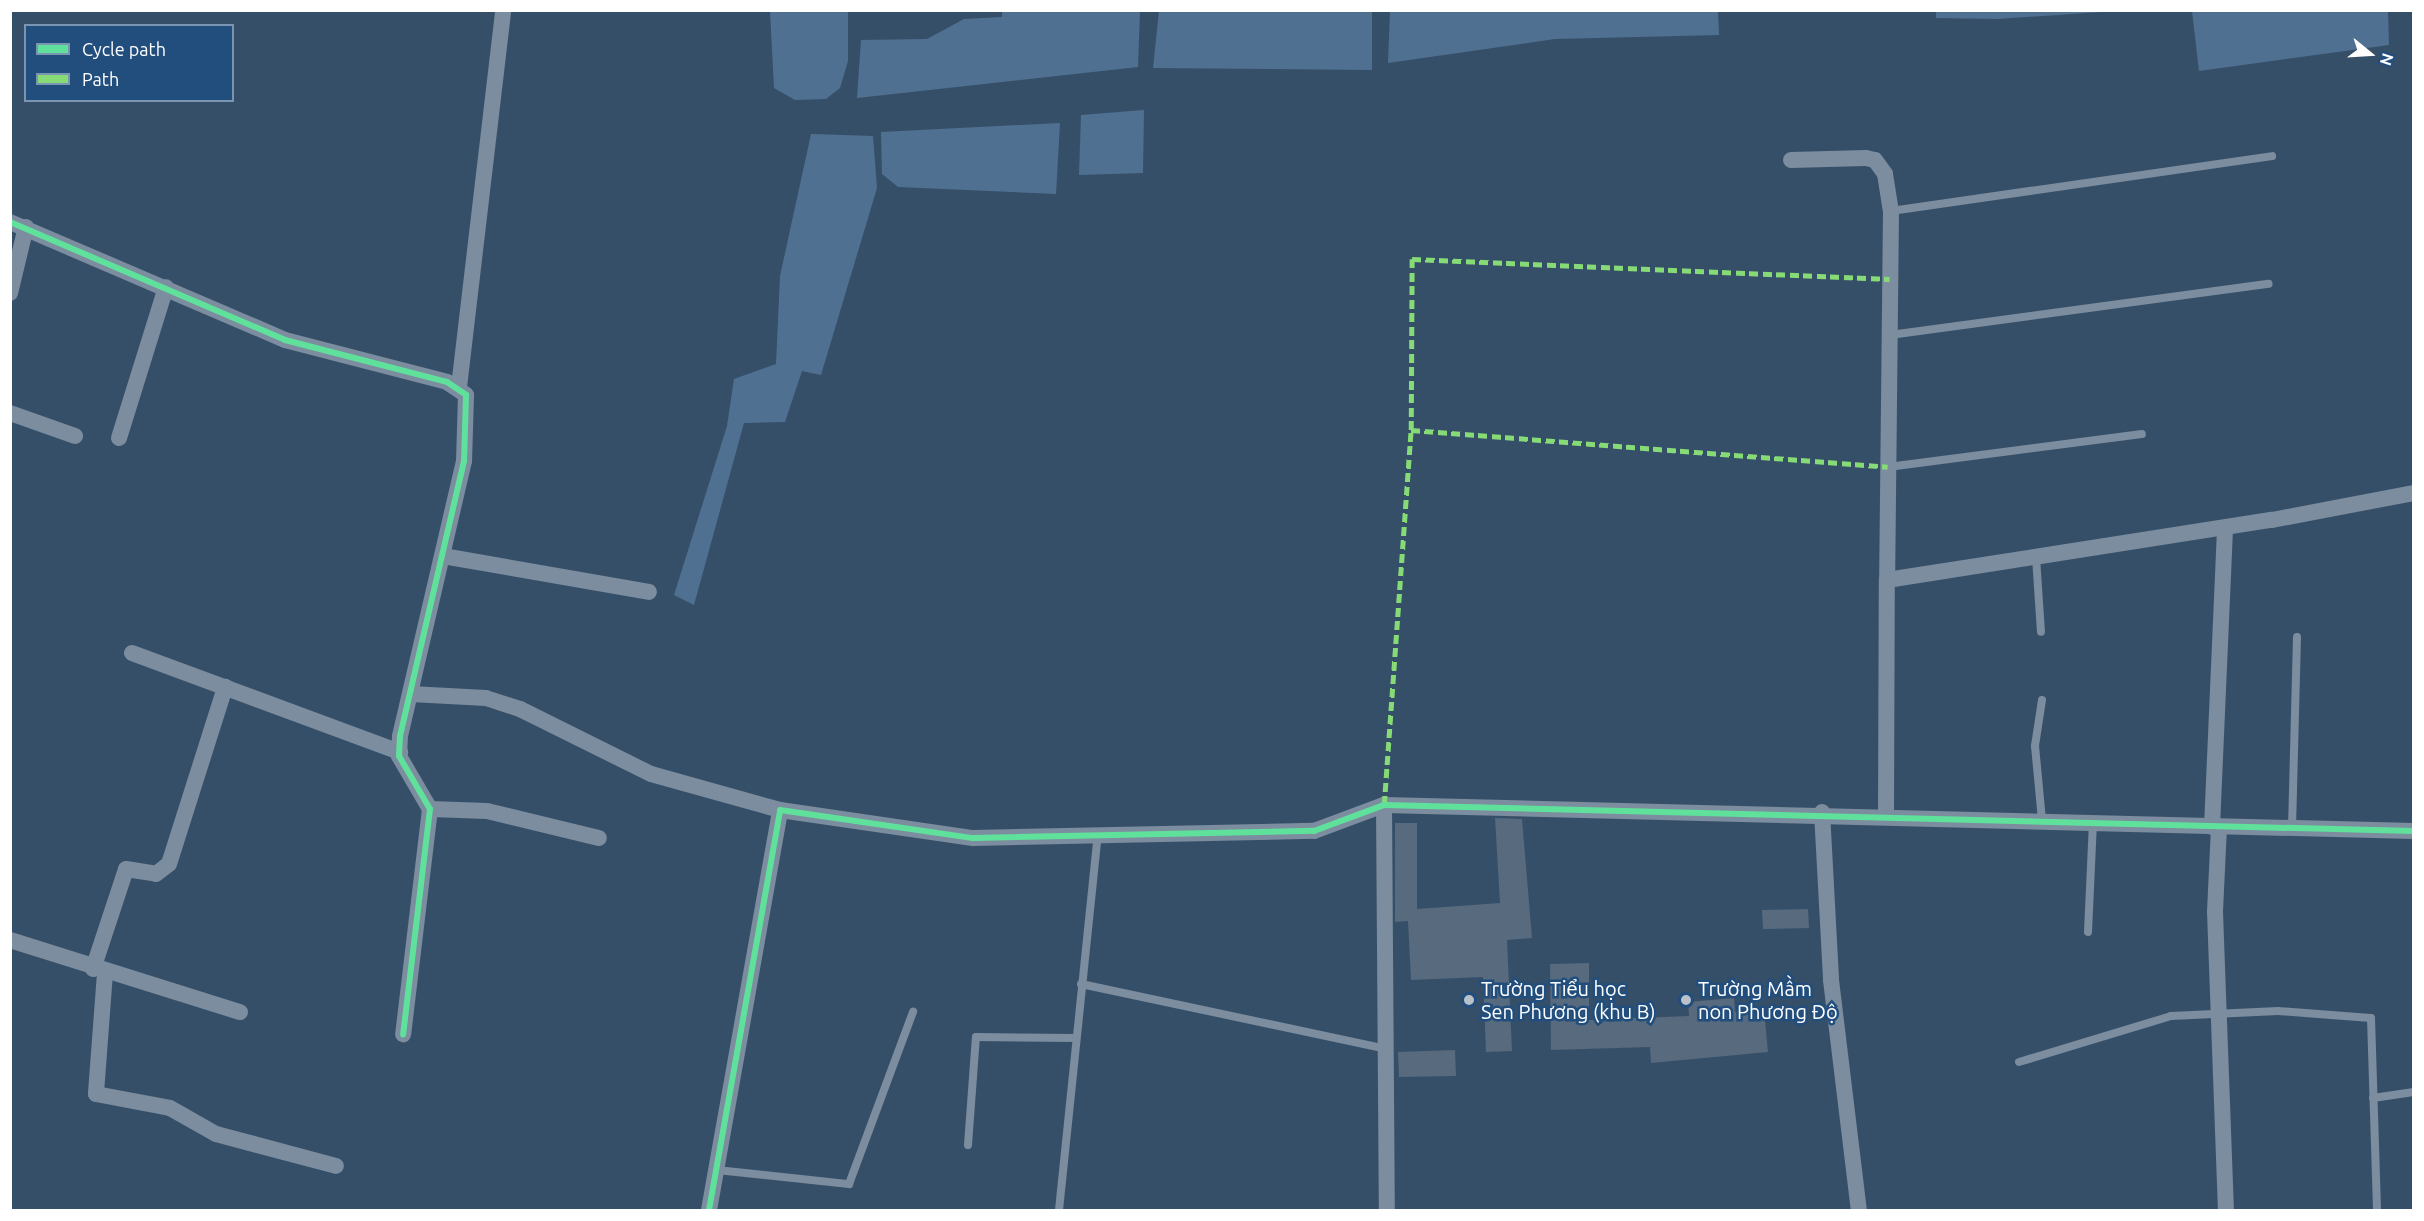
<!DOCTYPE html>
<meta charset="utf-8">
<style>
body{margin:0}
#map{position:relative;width:2424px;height:1221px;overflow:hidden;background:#364f68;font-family:Ubuntu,sans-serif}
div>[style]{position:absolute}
.water>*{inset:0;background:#507092}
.building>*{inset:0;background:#576a7e}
.lane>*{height:8px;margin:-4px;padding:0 4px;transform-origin:4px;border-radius:4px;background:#7b8d9f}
.street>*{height:16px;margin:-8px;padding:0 8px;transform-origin:8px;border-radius:8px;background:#7b8d9f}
.quiet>*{height:4.5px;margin-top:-2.25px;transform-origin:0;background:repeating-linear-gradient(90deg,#86db77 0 9px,transparent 0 13.5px)}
.cycleway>*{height:6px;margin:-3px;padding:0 3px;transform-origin:3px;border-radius:3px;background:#60e19b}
.dots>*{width:16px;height:16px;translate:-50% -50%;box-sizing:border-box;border:3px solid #214e7d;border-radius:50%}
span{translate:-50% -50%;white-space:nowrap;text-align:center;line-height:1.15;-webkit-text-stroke:5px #214e7d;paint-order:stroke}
.poi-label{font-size:20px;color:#fff}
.left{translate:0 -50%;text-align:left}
.frame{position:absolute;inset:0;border:12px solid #fff;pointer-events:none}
.legend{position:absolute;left:24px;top:24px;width:210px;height:78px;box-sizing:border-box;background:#214e7d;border:2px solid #7a95b1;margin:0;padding:8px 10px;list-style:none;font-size:18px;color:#fff}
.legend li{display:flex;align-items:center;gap:12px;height:30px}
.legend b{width:30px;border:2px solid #7a95b1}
.north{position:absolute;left:2340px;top:24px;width:60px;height:60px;-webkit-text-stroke:4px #214e7d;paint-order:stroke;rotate:108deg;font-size:16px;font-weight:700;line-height:24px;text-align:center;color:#fff}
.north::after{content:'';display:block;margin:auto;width:21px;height:27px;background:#fff;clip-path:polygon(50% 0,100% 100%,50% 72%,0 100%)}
</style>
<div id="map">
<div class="water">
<div style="clip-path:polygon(770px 11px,848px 11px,848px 61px,840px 88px,826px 99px,795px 100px,774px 88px)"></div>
<div style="clip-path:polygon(1002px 11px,1140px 11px,1138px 67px,857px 98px,861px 40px,927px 39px,964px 19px,1002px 17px)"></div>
<div style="clip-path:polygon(1159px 11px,1372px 11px,1372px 70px,1153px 68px)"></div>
<div style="clip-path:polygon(1390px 11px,1718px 11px,1719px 35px,1555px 39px,1388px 63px)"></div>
<div style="clip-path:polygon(1936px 11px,1936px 10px,2117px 11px,1997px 19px,1936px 18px)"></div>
<div style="clip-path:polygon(2192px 11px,2388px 11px,2389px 45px,2199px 71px)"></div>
<div style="clip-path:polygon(1144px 110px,1143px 173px,1079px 175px,1081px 115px)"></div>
<div style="clip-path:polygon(1060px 123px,1056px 194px,898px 187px,882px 174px,881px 132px)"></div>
<div style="clip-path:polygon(811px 134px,873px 136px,877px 188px,821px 375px,802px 371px,785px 422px,744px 423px,694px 605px,674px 595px,727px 426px,734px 379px,776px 364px,780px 276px)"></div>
</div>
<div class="building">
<div style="clip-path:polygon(1495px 818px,1522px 819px,1532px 938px,1507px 940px,1512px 1051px,1486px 1052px,1483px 977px,1411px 980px,1408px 921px,1395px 922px,1395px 823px,1417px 823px,1417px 909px,1500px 903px)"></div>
<div style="clip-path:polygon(1808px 909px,1809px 928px,1763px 929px,1762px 910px)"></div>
<div style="clip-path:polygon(1589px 963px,1589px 1020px,1689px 1016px,1688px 1002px,1734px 998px,1735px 1012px,1764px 1009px,1768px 1052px,1651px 1063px,1650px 1047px,1551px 1050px,1550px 964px)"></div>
<div style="clip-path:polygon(1455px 1050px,1456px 1076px,1399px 1077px,1398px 1052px)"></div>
</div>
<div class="lane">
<div style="left:1891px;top:211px;width:385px;rotate:-8.2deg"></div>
<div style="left:1890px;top:335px;width:382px;rotate:-7.7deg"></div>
<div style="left:1888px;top:467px;width:256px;rotate:-7.4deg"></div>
<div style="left:2036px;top:557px;width:75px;rotate:86.2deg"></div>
<div style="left:2042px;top:700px;width:47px;rotate:98.7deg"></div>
<div style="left:2035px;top:746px;width:74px;rotate:84.6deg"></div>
<div style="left:2292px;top:828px;width:191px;rotate:-88.5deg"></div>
<div style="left:2088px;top:932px;width:109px;rotate:-87.4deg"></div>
<div style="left:1081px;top:984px;width:312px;rotate:12deg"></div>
<div style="left:2019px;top:1062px;width:159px;rotate:-16.8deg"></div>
<div style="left:2171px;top:1016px;width:107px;rotate:-2.7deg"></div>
<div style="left:2278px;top:1011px;width:93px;rotate:4.3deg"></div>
<div style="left:2371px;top:1018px;width:192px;rotate:88.2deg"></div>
<div style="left:2373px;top:1098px;width:41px;rotate:-8.3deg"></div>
<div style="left:968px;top:1145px;width:108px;rotate:-85.8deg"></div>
<div style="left:976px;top:1037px;width:99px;rotate:0.6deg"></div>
<div style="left:717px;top:1170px;width:133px;rotate:6.1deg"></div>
<div style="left:849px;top:1184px;width:184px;rotate:-69.6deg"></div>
<div style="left:1059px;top:1210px;width:377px;rotate:-84.1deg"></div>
</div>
<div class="street">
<div style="left:1791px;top:160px;width:75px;rotate:-1.5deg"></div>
<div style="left:1866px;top:158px;width:9px;rotate:13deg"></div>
<div style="left:1875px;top:160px;width:17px;rotate:54deg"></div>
<div style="left:1885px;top:174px;width:37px;rotate:81deg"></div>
<div style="left:1891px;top:211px;width:369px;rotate:90.6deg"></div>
<div style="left:10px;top:222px;width:299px;rotate:23.2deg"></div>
<div style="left:285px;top:340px;width:167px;rotate:14.5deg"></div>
<div style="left:447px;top:382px;width:23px;rotate:34deg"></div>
<div style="left:466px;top:395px;width:66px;rotate:91.7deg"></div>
<div style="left:464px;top:461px;width:282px;rotate:103.1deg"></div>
<div style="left:400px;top:736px;width:20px;rotate:93deg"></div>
<div style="left:399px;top:756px;width:61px;rotate:59.7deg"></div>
<div style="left:430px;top:809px;width:227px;rotate:96.8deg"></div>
<div style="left:10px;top:293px;width:68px;rotate:-76.4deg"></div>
<div style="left:459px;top:387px;width:380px;rotate:-83.3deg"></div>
<div style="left:10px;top:413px;width:69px;rotate:19.5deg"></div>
<div style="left:119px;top:438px;width:158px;rotate:-72.7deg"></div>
<div style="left:443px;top:556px;width:209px;rotate:9.9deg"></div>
<div style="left:132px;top:653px;width:286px;rotate:20.3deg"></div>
<div style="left:411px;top:694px;width:75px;rotate:3.1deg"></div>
<div style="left:486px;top:698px;width:36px;rotate:18deg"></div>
<div style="left:520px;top:709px;width:146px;rotate:26.4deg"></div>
<div style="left:651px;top:774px;width:134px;rotate:15.6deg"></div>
<div style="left:1384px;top:805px;width:405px;rotate:89.6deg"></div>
<div style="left:430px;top:809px;width:57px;rotate:2deg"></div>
<div style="left:487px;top:811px;width:115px;rotate:13.6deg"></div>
<div style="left:1822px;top:812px;width:168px;rotate:86.9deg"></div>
<div style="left:1831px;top:980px;width:232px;rotate:83.1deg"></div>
<div style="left:1886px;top:814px;width:234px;rotate:-89.8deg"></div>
<div style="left:1887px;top:580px;width:390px;rotate:-8.9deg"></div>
<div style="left:2272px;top:520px;width:145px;rotate:-10.8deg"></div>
<div style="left:2212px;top:827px;width:299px;rotate:-87.5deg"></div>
<div style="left:2219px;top:827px;width:85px;rotate:92.7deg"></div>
<div style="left:2215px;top:912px;width:298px;rotate:87.9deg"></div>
<div style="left:10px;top:940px;width:241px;rotate:17.4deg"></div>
<div style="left:93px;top:969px;width:105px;rotate:-71.7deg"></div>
<div style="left:126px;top:869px;width:30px;rotate:9deg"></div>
<div style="left:156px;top:874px;width:16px;rotate:-38deg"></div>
<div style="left:169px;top:864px;width:186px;rotate:-72.4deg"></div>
<div style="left:105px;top:973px;width:121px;rotate:94.3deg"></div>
<div style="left:96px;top:1094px;width:75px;rotate:10.7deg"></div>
<div style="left:170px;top:1108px;width:53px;rotate:29.5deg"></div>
<div style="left:216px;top:1134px;width:124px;rotate:14.9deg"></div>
<div style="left:709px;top:1210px;width:406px;rotate:-79.9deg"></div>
<div style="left:780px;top:810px;width:195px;rotate:8.3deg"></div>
<div style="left:973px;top:838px;width:341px;rotate:-1.2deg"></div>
<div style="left:1314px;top:831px;width:75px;rotate:-20.4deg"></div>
<div style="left:1384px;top:805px;width:1030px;rotate:1.45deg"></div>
</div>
<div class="quiet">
<div style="left:1411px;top:430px;width:478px;rotate:4.4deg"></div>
<div style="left:1384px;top:805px;width:376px;rotate:-85.9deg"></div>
<div style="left:1411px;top:430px;width:171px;rotate:-89.7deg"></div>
<div style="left:1412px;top:259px;width:478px;rotate:2.4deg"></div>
</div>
<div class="cycleway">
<div style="left:10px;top:222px;width:299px;rotate:23.2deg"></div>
<div style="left:285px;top:340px;width:167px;rotate:14.5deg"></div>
<div style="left:447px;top:382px;width:23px;rotate:34deg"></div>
<div style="left:466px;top:395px;width:66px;rotate:91.7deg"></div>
<div style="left:464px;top:461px;width:282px;rotate:103.1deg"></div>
<div style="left:400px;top:736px;width:20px;rotate:93deg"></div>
<div style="left:399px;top:756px;width:61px;rotate:59.7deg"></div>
<div style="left:430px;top:809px;width:227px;rotate:96.8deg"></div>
<div style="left:709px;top:1210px;width:406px;rotate:-79.9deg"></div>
<div style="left:780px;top:810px;width:195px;rotate:8.3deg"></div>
<div style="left:973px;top:838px;width:341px;rotate:-1.2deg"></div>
<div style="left:1314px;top:831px;width:75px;rotate:-20.4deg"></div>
<div style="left:1384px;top:805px;width:1030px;rotate:1.45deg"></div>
</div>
<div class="dots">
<div style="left:1469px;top:1000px;background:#b9c1ca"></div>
<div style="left:1686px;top:1000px;background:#b9c1ca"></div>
</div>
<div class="poi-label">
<span class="left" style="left:1481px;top:1000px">Trường Tiểu học<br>Sen Phương (khu B)</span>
<span class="left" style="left:1698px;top:1000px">Trường Mầm<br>non Phương Độ</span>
</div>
<div class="frame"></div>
<ul class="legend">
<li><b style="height:8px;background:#60e19b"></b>Cycle path</li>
<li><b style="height:8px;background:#86db77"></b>Path</li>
</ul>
<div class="north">N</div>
</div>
